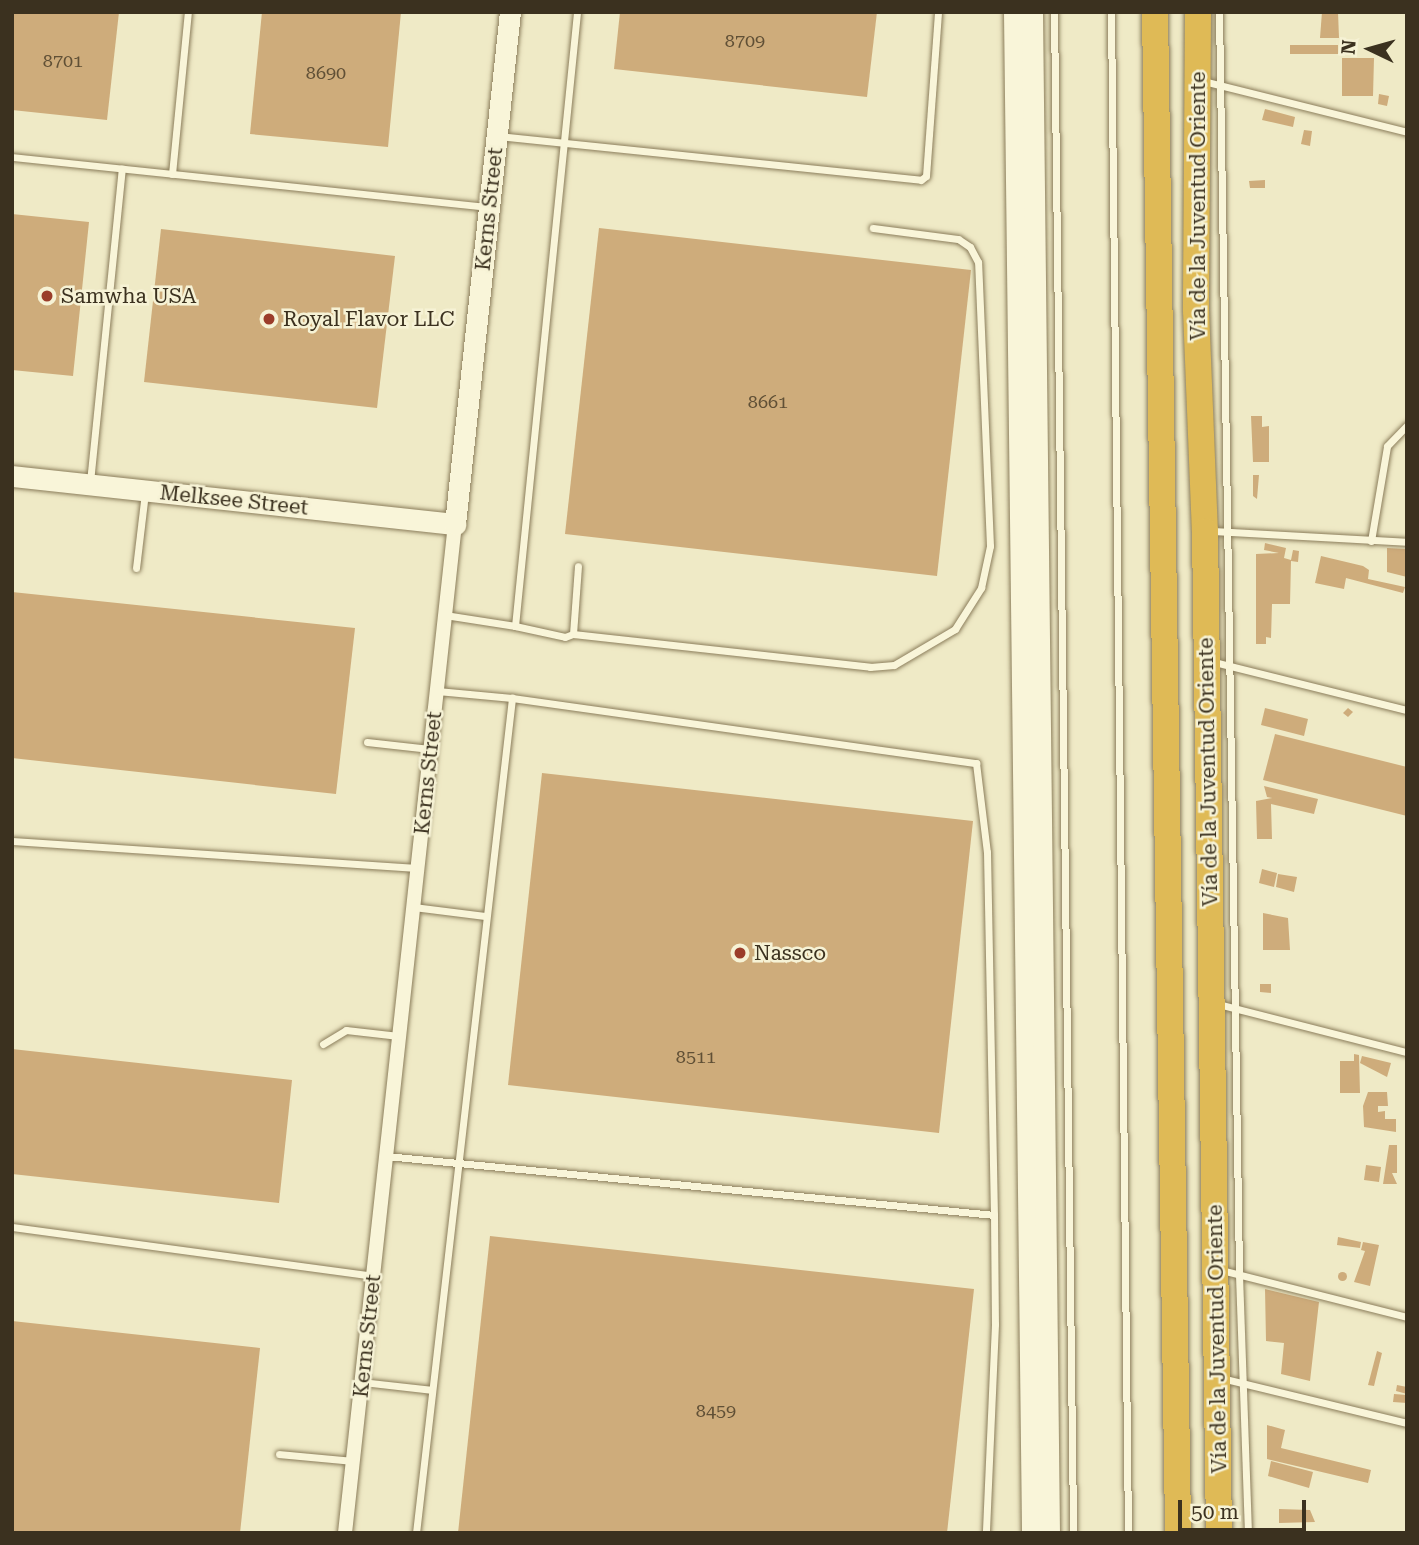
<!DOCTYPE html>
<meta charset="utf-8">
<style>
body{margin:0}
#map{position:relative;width:1419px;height:1545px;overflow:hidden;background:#efeac6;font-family:"Roboto Serif",serif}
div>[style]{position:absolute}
.building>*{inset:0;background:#ceac7b}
.round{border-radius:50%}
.roads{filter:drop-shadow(0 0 2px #8b7d5b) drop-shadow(0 0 2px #8b7d5b)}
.lane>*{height:7px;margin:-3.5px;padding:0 3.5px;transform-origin:3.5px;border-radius:3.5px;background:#f9f5d9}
.street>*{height:14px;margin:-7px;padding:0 7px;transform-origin:7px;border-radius:7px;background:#f9f5d9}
.secondary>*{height:21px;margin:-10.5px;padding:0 10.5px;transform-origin:10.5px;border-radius:10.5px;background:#f9f5d9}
.highway>*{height:26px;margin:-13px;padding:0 13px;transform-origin:13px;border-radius:13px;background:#dfba56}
.dots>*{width:19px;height:19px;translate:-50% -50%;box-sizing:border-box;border:4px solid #f6f2d5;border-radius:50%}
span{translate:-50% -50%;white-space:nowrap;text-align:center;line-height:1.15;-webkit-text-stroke:5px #f6f2d5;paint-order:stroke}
.number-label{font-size:18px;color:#605036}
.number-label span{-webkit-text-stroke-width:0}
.street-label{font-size:21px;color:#3b311f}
.poi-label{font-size:21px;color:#3b311f}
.left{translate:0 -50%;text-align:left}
.frame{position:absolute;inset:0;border:14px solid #3b311f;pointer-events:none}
.north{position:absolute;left:1335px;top:14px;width:70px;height:70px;-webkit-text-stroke:5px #f6f2d5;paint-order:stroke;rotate:275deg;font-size:19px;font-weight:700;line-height:28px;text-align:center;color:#3b311f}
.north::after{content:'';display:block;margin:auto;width:24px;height:32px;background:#3b311f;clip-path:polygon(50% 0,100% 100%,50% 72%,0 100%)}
.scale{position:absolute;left:1178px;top:1500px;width:128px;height:32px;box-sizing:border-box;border:4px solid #3b311f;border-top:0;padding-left:9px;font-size:21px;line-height:24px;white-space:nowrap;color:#3b311f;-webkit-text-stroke:5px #f6f2d5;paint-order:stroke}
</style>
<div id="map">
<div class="building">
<div style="clip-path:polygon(12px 12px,119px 12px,107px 120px,12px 110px)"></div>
<div style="clip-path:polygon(262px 12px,401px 12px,388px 147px,250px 134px)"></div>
<div style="clip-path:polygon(620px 12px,877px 12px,867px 97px,614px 69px)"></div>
<div style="clip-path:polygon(1322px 12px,1338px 12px,1339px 38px,1320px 38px)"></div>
<div style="clip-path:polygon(1290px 45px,1338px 45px,1338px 54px,1290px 54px)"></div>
<div style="clip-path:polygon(1342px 58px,1374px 58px,1373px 96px,1342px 96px)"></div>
<div style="clip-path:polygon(1379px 94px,1389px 96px,1387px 106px,1378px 104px)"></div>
<div style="clip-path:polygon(1265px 109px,1295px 117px,1293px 127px,1262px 120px)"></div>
<div style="clip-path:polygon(1304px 130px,1312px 131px,1310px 146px,1301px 144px)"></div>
<div style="clip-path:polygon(1265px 180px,1265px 188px,1250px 188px,1249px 181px)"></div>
<div style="clip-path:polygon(12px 214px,89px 222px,73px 376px,12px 370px)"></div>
<div style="clip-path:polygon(599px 228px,971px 270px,937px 576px,565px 534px)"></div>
<div style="clip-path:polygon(161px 229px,395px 256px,377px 408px,144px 382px)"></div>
<div style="clip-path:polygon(1251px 416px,1262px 416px,1262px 427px,1269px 426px,1269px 462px,1253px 462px)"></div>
<div style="clip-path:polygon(1253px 475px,1259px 475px,1257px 499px,1253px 496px)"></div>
<div style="clip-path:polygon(1265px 543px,1286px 548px,1284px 558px,1291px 560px,1293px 550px,1299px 551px,1298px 562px,1291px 561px,1290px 604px,1272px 604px,1271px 638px,1266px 637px,1266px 644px,1256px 644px,1256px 554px,1279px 553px,1264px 550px)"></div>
<div style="clip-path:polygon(1387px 548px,1407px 549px,1407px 577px,1387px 572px)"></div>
<div style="clip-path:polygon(1321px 556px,1363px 566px,1369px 570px,1368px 579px,1405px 587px,1403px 593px,1346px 578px,1344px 589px,1315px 583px)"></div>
<div style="clip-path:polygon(12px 592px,355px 628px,336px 794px,12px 758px)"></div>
<div style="clip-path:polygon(1265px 708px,1308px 719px,1304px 736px,1261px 725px)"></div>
<div style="clip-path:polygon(1348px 708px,1353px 712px,1348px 717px,1343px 713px)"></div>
<div style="clip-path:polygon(1275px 734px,1407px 767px,1407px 816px,1263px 780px)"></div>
<div style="clip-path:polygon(542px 773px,973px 821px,939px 1133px,508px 1085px)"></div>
<div style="clip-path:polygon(1264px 786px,1318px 799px,1314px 814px,1271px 804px,1272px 839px,1257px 839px,1256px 801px,1272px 798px,1267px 797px)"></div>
<div style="clip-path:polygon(1262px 869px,1277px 873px,1274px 887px,1259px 883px)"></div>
<div style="clip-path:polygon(1278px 874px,1297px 877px,1294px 892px,1276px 887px)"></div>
<div style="clip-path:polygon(1263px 913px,1288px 918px,1290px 950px,1263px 950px)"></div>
<div style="clip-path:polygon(1260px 984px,1271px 984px,1271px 993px,1260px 992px)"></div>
<div style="clip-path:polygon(12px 1049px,292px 1080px,279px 1203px,12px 1174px)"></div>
<div style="clip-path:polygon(1354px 1054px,1359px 1055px,1360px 1093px,1340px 1093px,1340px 1061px,1354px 1061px)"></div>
<div style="clip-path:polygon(1362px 1056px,1391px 1063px,1387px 1077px,1360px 1063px)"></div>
<div style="clip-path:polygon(1368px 1092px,1387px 1092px,1388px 1106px,1378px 1106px,1378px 1112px,1385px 1111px,1385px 1119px,1396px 1119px,1396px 1132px,1364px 1127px,1363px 1106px)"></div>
<div style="clip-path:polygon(1389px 1145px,1397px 1145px,1397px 1173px,1392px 1173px,1397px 1184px,1383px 1184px)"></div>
<div style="clip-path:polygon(1366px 1165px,1381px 1167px,1379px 1182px,1364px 1180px)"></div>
<div style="clip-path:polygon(490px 1236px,974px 1289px,947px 1533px,458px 1533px)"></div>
<div style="clip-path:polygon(1338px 1237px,1361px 1242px,1360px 1248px,1337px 1245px)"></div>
<div style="clip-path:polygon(1363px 1242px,1379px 1245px,1370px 1286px,1354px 1282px,1365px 1251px,1361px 1250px)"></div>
<div class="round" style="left:1337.5px;top:1271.5px;width:9px;height:9px"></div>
<div style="clip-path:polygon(1265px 1289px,1319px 1302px,1310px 1381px,1281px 1374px,1284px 1343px,1266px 1341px)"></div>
<div style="clip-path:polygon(12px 1321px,260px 1348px,240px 1533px,12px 1533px)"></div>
<div style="clip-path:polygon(1377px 1351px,1382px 1353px,1374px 1386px,1368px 1385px)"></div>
<div style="clip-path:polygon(1397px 1385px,1407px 1387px,1407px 1394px,1396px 1391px)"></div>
<div style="clip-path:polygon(1394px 1394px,1407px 1395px,1407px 1403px,1393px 1402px)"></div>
<div style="clip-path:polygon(1267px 1425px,1285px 1430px,1281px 1448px,1371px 1470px,1368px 1483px,1267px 1459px)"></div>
<div style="clip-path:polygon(1271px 1461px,1313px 1472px,1309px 1488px,1268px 1476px)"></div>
<div style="clip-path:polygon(1279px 1509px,1310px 1510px,1315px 1522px,1279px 1523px)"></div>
</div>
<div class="roads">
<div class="lane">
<div style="left:1054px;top:12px;width:1521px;rotate:89.28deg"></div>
<div style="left:1111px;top:12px;width:1521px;rotate:89.36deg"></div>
<div style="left:1219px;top:12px;width:1263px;rotate:89.09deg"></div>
<div style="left:1239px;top:1275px;width:258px;rotate:88deg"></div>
<div style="left:1203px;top:81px;width:210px;rotate:14deg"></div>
<div style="left:498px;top:136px;width:425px;rotate:5.9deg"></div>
<div style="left:921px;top:180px;width:6px;rotate:-39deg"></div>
<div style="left:926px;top:176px;width:164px;rotate:-85.8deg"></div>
<div style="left:12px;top:157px;width:476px;rotate:6deg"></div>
<div style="left:172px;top:174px;width:163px;rotate:-84.4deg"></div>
<div style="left:90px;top:482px;width:315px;rotate:-84.2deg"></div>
<div style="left:1212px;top:531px;width:195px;rotate:3.2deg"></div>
<div style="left:1371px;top:541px;width:96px;rotate:-80.4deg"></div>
<div style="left:1387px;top:446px;width:29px;rotate:-46deg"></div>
<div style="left:136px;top:568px;width:77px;rotate:-83.2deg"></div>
<div style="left:445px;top:615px;width:71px;rotate:8.9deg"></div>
<div style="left:515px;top:626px;width:617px;rotate:-84.23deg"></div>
<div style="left:515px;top:626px;width:51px;rotate:12.4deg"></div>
<div style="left:565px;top:637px;width:9px;rotate:-21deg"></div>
<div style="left:573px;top:634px;width:299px;rotate:6.3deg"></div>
<div style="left:870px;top:667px;width:24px;rotate:-5deg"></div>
<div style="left:894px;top:665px;width:71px;rotate:-30.5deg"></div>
<div style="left:955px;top:629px;width:49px;rotate:-57.6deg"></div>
<div style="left:981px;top:588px;width:43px;rotate:-77.9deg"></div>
<div style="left:990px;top:546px;width:284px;rotate:-92.4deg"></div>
<div style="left:978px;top:262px;width:17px;rotate:-118deg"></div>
<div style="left:970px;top:247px;width:14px;rotate:-146deg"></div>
<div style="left:958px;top:239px;width:86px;rotate:-172.6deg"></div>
<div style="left:573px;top:634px;width:68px;rotate:-85.8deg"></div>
<div style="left:1214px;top:662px;width:199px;rotate:14deg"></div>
<div style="left:512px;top:698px;width:469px;rotate:8deg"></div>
<div style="left:976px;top:763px;width:90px;rotate:83deg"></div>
<div style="left:987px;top:852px;width:363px;rotate:88.9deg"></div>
<div style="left:367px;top:742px;width:63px;rotate:6.3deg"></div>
<div style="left:12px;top:841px;width:406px;rotate:3.8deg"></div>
<div style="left:413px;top:907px;width:73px;rotate:7.1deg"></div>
<div style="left:1218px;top:1004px;width:195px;rotate:14.3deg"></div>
<div style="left:323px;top:1044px;width:27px;rotate:-31deg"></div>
<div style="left:346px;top:1030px;width:53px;rotate:6.5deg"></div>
<div style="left:386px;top:1156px;width:611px;rotate:5.54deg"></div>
<div style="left:994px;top:1215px;width:109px;rotate:89.5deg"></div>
<div style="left:995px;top:1324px;width:209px;rotate:92.5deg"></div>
<div style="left:12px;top:1227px;width:364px;rotate:7.7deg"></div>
<div style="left:1221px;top:1270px;width:192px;rotate:14.2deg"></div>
<div style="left:1221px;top:1378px;width:191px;rotate:13.6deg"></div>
<div style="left:362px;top:1382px;width:70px;rotate:6.5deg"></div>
<div style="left:279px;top:1454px;width:74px;rotate:5.4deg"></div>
<div style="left:416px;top:1533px;width:841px;rotate:-83.44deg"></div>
<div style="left:512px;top:698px;width:75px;rotate:-174.7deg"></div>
</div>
<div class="street">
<div style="left:345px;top:1533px;width:1015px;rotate:-83.78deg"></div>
</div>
<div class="secondary">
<div style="left:1014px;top:12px;width:1521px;rotate:89.32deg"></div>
<div style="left:1032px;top:12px;width:1521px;rotate:89.36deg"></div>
<div style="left:12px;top:476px;width:446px;rotate:6.2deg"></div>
<div style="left:455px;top:524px;width:515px;rotate:-83.87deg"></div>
</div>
<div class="highway">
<div style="left:1155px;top:12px;width:1521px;rotate:89.13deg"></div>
<div style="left:1198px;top:12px;width:298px;rotate:90.4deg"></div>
<div style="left:1196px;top:310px;width:221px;rotate:87.7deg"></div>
<div style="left:1205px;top:531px;width:1002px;rotate:89.2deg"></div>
</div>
</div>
<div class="dots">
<div style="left:47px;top:296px;background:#9b3d2a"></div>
<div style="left:269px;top:319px;background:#9b3d2a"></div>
<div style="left:740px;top:953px;background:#9b3d2a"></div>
</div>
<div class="number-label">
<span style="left:745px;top:41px">8709</span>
<span style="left:63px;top:61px">8701</span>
<span style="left:326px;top:73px">8690</span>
<span style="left:768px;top:402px">8661</span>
<span style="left:696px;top:1057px">8511</span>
<span style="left:716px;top:1411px">8459</span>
</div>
<div class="street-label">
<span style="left:1198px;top:206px;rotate:-90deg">Vía de la Juventud Oriente</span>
<span style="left:489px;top:209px;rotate:-84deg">Kerns Street</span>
<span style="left:234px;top:500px;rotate:6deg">Melksee Street</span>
<span style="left:1208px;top:772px;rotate:-91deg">Vía de la Juventud Oriente</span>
<span style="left:428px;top:773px;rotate:-84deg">Kerns Street</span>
<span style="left:367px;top:1336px;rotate:-84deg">Kerns Street</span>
<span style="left:1217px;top:1339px;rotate:-91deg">Vía de la Juventud Oriente</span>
</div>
<div class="poi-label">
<span class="left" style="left:61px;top:296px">Samwha USA</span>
<span class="left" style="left:283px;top:319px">Royal Flavor LLC</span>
<span class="left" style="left:754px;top:953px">Nassco</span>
</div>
<div class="frame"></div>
<div class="north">N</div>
<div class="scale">50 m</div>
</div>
